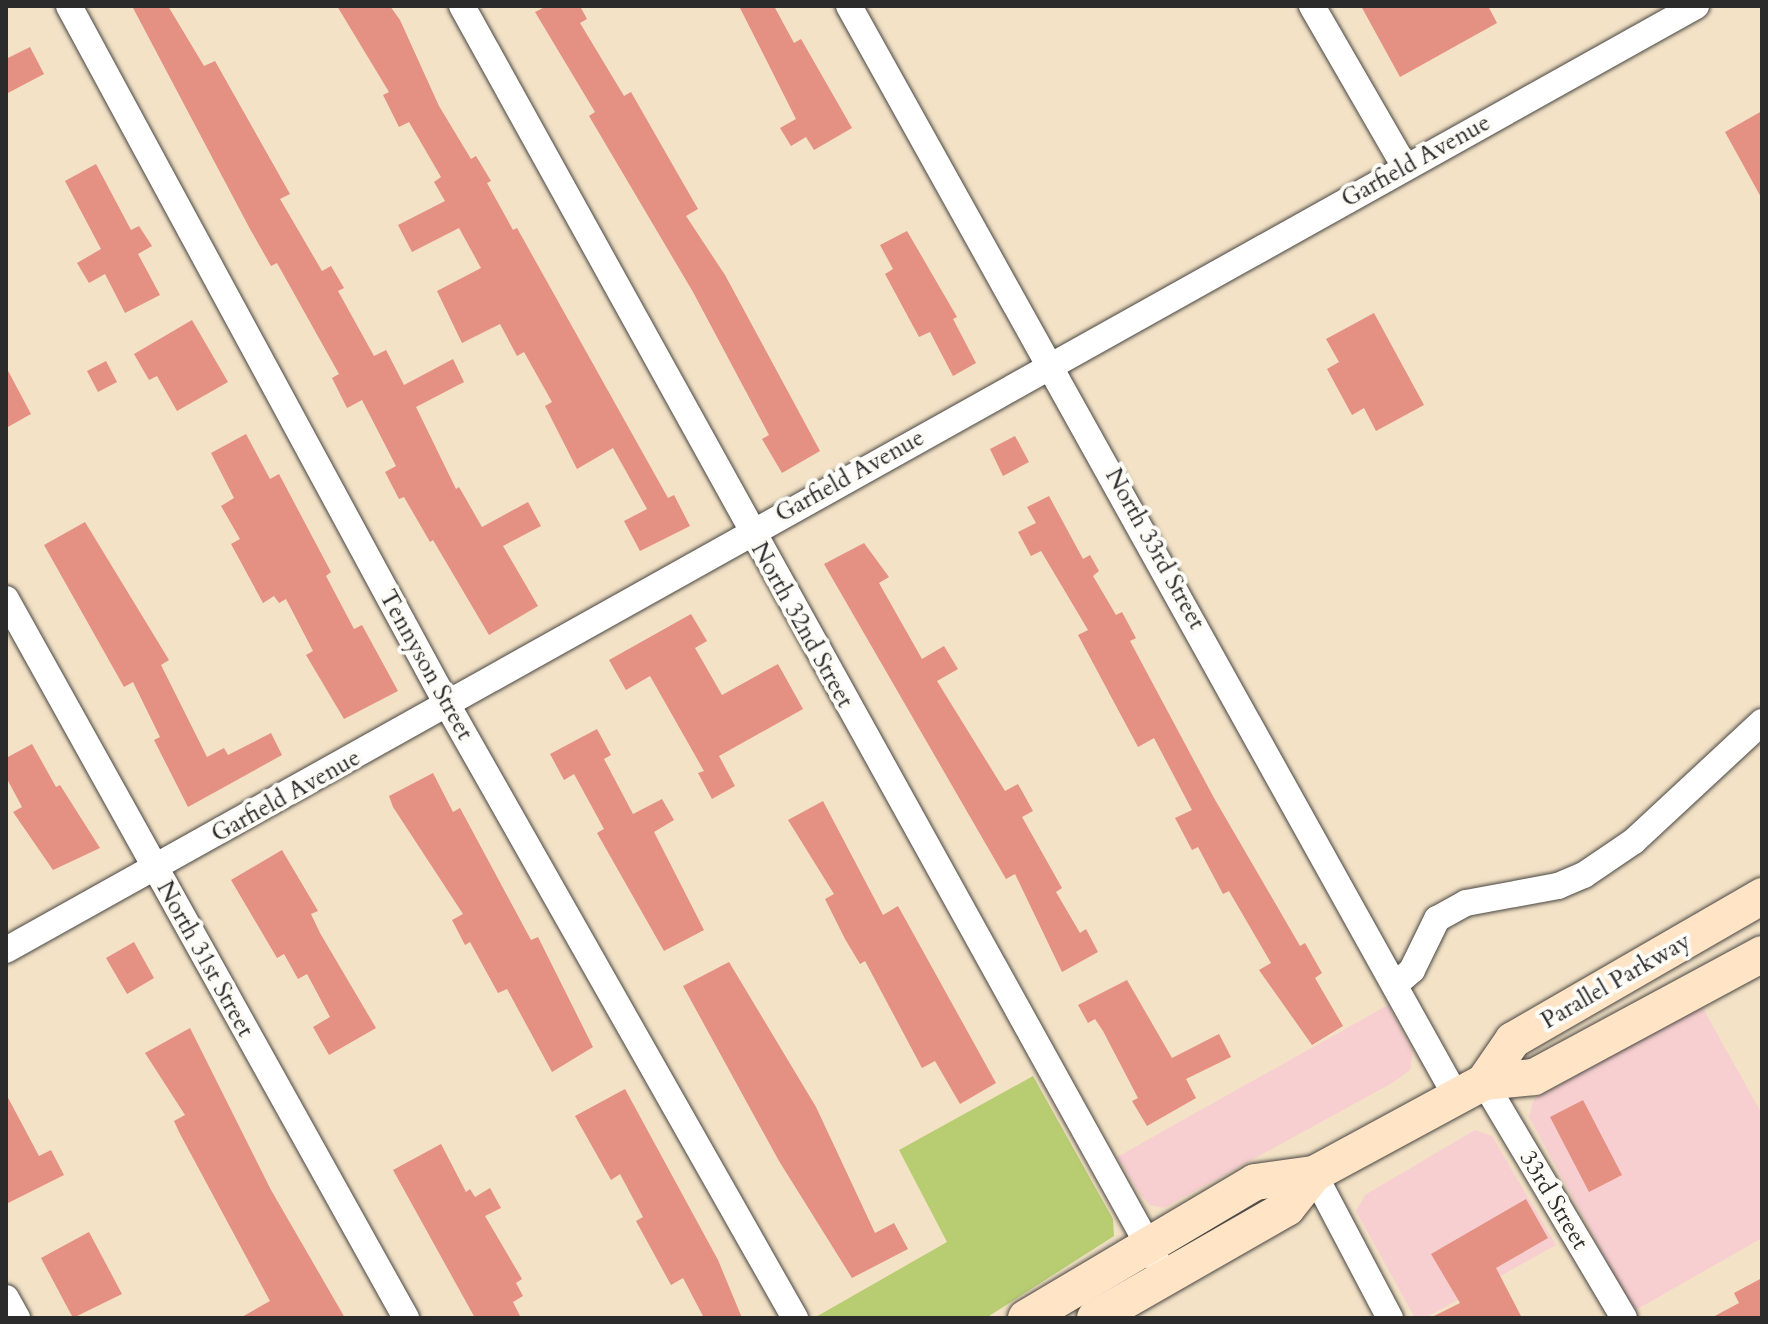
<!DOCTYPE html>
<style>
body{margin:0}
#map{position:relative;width:1768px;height:1324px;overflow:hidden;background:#f3e2c6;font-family:Cardo,serif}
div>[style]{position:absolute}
.built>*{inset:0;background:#f7cfd0}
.green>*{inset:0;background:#b8cd72}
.building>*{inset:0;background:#e49083}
.roads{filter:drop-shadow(0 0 2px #494642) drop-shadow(0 0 2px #494642)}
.minor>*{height:26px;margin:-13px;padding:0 13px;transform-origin:13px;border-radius:13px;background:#fff}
.secondary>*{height:36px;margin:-18px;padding:0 18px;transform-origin:18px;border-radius:18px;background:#ffe4c6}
span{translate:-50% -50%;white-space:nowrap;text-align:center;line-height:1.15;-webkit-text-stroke:8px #fdfcf7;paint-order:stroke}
.street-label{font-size:24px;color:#2b2b2b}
.frame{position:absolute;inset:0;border:8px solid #2b2b2b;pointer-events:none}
</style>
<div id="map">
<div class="built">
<div style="clip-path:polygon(1388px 1005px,1413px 1052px,1410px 1070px,1394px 1082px,1164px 1208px,1150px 1205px,1140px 1194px,1117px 1157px)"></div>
<div style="clip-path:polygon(1701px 1005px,1762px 1114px,1762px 1238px,1634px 1311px,1529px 1117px,1534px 1099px)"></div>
<div style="clip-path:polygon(1475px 1130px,1492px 1136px,1556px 1245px,1425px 1318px,1415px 1318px,1356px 1211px,1365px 1195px)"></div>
</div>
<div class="green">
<div style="clip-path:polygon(1033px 1076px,1113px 1219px,1114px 1236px,986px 1318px,814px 1318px,947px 1242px,899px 1150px)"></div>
</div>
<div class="building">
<div style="clip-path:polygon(132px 6px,168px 6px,204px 66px,215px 61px,290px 194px,280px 199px,322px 271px,331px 266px,344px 288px,338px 291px,374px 356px,386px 350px,404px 385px,453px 359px,464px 382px,416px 407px,456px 489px,459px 487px,482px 527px,528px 502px,541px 526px,503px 546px,538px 606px,489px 635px,433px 540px,430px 542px,404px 497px,399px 499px,385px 472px,396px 466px,362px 400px,347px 408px,332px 378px,339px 374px,277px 263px,271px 266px,250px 229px)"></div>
<div style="clip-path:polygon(337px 6px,390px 6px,400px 20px,439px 106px,471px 159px,476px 156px,491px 181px,487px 183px,513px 230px,517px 228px,668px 498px,674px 495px,690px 526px,640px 551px,624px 521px,647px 509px,613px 448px,577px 469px,545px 406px,552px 402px,524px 352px,517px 356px,500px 324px,462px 343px,437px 291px,481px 268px,459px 228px,412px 252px,398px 225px,445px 201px,434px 182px,441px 177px,409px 122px,399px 127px,383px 95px,389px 92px)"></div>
<div style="clip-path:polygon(547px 6px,580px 6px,587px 19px,580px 23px,624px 96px,631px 92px,683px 183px,698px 209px,686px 216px,725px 275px,820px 451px,782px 473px,762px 439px,769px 435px,693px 292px,589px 116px,595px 112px,535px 12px)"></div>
<div style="clip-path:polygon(739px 6px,774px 6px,794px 43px,801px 39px,852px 128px,814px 150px,806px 137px,791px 146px,780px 128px,796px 119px)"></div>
<div style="clip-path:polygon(1361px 6px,1488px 6px,1497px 23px,1400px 77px)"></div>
<div style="clip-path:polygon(30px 47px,44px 74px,6px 94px,6px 59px)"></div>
<div style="clip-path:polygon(1762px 111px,1762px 199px,1725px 132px)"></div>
<div style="clip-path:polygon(96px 164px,131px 230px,139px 226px,152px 246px,138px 254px,160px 295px,125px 313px,105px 274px,89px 283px,77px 263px,101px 249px,65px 181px)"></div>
<div style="clip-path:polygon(907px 231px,957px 317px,953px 319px,976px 363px,953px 376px,930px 332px,919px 337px,885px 274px,893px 269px,880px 245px)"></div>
<div style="clip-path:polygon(1374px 313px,1424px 405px,1376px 431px,1364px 408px,1352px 415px,1327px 369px,1339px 362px,1326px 339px)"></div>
<div style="clip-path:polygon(192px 320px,228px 382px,177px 411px,157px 376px,149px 380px,134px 354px)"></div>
<div style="clip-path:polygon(106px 361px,117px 382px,98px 392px,87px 371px)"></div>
<div style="clip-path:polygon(6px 367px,31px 414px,6px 428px)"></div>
<div style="clip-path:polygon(246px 434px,270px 479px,279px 474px,331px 572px,326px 576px,354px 629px,362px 625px,398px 691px,344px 719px,306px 655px,313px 651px,286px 599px,279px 603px,274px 596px,263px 603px,231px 544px,240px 539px,221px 506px,234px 498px,211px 453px)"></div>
<div style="clip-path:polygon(1015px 436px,1029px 462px,1003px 476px,990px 449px)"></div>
<div style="clip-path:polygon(1049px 496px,1083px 559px,1090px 555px,1099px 571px,1093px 576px,1116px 615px,1122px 612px,1136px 638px,1130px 641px,1214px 798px,1300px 946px,1305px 943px,1322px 973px,1315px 978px,1343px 1026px,1312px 1045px,1259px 970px,1271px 963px,1229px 891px,1223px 894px,1198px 847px,1192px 850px,1175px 818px,1192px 810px,1154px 738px,1138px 747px,1078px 635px,1088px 630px,1041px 551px,1031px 556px,1018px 532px,1036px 523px,1027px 507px)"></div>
<div style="clip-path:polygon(85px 522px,169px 660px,161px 665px,207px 757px,224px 748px,228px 755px,271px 733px,282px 755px,188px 807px,154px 740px,160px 737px,133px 682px,124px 687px,44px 545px)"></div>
<div style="clip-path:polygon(864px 543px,889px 577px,879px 583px,922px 659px,944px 646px,958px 669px,937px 681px,1005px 791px,1018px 784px,1033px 811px,1022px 817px,1062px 888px,1056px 892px,1080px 933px,1086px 929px,1098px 952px,1062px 972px,1015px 874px,1006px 879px,824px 564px)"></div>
<div style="clip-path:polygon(691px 614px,707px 641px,695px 648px,722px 695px,778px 664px,803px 709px,719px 756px,735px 786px,712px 799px,698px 773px,704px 771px,650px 676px,626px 690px,609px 660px)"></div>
<div style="clip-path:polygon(597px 729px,611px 755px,604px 759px,633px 814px,662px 799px,674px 820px,654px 832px,704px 930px,664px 951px,597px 833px,604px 829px,574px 774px,564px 780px,550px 754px)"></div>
<div style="clip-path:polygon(32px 744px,56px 787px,60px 785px,100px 848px,53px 870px,13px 812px,22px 807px,6px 777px,6px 758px)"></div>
<div style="clip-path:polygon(433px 773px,453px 812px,460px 808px,531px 940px,538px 937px,593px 1047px,552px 1072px,507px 989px,498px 993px,470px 942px,465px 945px,452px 920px,463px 914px,393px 807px,389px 796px)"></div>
<div style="clip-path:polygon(823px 801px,883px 915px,898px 906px,996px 1083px,960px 1104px,935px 1061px,922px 1068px,865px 961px,860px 964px,845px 939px,825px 899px,834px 894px,788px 820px)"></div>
<div style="clip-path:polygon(282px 850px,318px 911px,311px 914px,320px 933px,376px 1028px,329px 1055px,313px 1027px,330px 1017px,307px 974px,298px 979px,284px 954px,277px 958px,231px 880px)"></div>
<div style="clip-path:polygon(134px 942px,154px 978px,127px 994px,106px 958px)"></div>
<div style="clip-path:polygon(729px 962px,816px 1107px,875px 1233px,894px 1223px,908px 1249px,852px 1278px,779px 1161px,683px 986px)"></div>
<div style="clip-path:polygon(1127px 980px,1172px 1058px,1219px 1034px,1231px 1057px,1186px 1079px,1196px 1098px,1147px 1126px,1132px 1101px,1138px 1098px,1103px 1031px,1095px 1019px,1088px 1023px,1078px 1005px)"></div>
<div style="clip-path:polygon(190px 1028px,271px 1190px,345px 1318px,240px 1318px,270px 1301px,179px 1132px,174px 1121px,185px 1115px,145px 1053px)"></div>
<div style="clip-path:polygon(625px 1089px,718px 1260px,742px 1318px,704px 1318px,683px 1278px,671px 1285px,636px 1221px,643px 1217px,620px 1174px,611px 1180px,575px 1116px)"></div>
<div style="clip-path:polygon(6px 1094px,39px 1156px,51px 1150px,64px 1175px,6px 1204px)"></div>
<div style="clip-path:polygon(1583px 1100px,1622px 1175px,1589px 1192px,1550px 1117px)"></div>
<div style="clip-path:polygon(441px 1144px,466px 1192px,470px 1189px,475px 1197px,490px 1188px,501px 1208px,485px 1216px,522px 1279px,516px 1283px,523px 1296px,513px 1302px,521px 1318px,475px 1318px,393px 1170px)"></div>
<div style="clip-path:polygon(1526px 1199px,1548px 1238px,1496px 1268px,1522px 1318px,1430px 1318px,1460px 1303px,1431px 1254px)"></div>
<div style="clip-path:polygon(89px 1232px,122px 1294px,73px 1318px,41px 1258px)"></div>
<div style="clip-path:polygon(1762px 1278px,1762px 1318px,1711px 1318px,1739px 1303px,1734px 1293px)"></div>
</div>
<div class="roads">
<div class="minor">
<div style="left:69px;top:6px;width:796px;rotate:61.57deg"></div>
<div style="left:448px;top:706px;width:704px;rotate:60.45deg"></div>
<div style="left:462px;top:6px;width:1432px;rotate:61.02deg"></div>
<div style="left:849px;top:6px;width:1248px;rotate:60.89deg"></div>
<div style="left:1312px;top:6px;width:186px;rotate:60deg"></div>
<div style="left:6px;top:599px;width:823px;rotate:60.91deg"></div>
<div style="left:6px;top:950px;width:1936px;rotate:-29.19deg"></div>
<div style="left:1396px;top:984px;width:21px;rotate:-41deg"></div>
<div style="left:1412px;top:970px;width:57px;rotate:-63.9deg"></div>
<div style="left:1437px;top:919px;width:33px;rotate:-29deg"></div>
<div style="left:1466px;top:903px;width:94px;rotate:-10.5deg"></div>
<div style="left:1558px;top:886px;width:28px;rotate:-23deg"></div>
<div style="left:1584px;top:875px;width:60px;rotate:-34.2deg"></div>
<div style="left:1634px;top:841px;width:175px;rotate:-42.9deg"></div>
<div style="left:1484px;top:1082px;width:274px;rotate:59.3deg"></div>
<div style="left:1314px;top:1174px;width:163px;rotate:62.2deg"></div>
<div style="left:6px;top:1298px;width:23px;rotate:61deg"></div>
</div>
<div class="secondary">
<div style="left:1484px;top:1082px;width:51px;rotate:-55.4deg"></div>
<div style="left:1513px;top:1040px;width:288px;rotate:-30deg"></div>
<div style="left:1026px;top:1318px;width:266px;rotate:-30.7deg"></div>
<div style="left:1255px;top:1182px;width:60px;rotate:-7.7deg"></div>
<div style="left:1314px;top:1174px;width:193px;rotate:-28.4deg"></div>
<div style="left:1484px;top:1082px;width:50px;rotate:-5.7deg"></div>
<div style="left:1534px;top:1077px;width:259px;rotate:-28.3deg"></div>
<div style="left:1095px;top:1318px;width:221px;rotate:-29.8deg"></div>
<div style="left:1287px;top:1208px;width:43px;rotate:-51.5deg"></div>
</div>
</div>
<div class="street-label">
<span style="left:1416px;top:161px;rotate:-29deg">Garfield Avenue</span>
<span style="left:850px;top:476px;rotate:-29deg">Garfield Avenue</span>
<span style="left:1155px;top:549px;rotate:61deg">North 33rd Street</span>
<span style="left:802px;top:625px;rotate:61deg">North 32nd Street</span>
<span style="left:426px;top:665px;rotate:61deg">Tennyson Street</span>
<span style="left:286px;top:796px;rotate:-29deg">Garfield Avenue</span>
<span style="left:205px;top:959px;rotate:61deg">North 31st Street</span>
<span style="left:1616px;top:981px;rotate:-30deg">Parallel Parkway</span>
<span style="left:1554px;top:1200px;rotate:59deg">33rd Street</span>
</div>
<div class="frame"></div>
</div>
